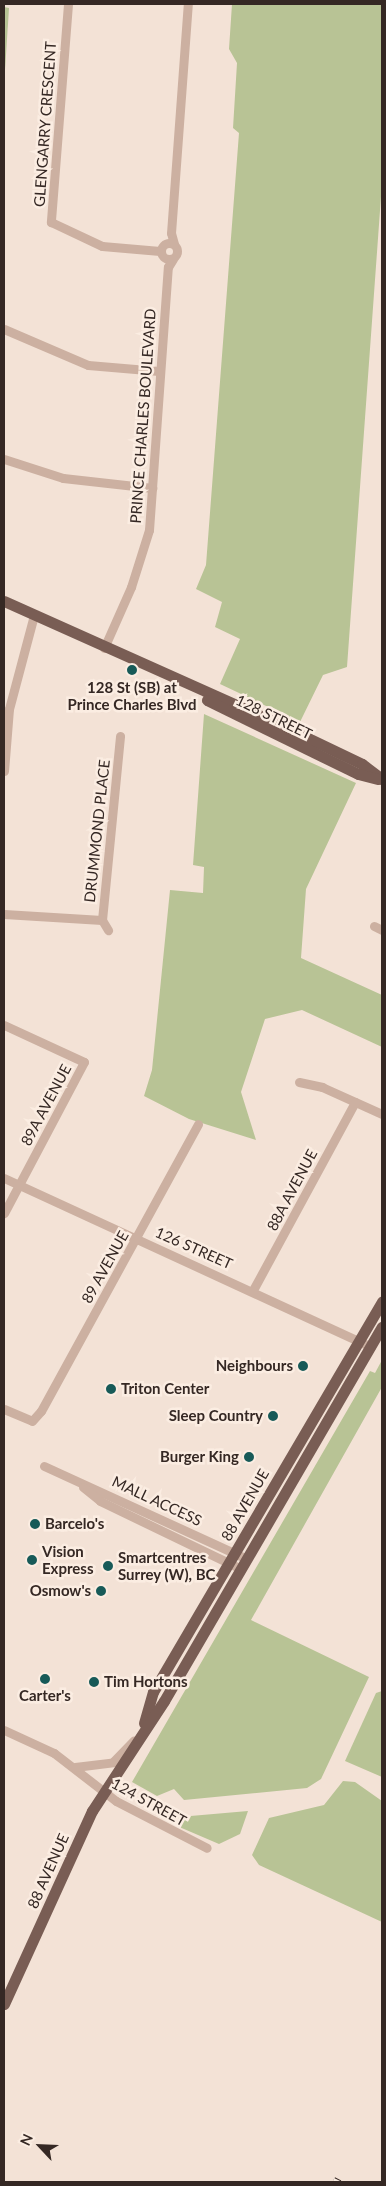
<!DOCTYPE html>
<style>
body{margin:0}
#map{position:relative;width:386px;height:2186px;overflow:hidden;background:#f3e2d6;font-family:Lato,sans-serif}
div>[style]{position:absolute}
.green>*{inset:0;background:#b8c395}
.minor>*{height:9px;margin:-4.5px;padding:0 4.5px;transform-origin:4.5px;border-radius:4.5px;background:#ccb0a1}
.minor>.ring{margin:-4.5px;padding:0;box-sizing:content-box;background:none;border:9px solid #ccb0a1;border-radius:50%}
.major>*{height:11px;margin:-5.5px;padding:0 5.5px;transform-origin:5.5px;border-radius:5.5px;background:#795d54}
.rail>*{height:4.5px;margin-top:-2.25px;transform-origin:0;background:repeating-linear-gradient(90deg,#fbede2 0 8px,#352824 0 16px);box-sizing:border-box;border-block:1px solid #352824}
.dots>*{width:14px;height:14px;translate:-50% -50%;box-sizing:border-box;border:2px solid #fbede2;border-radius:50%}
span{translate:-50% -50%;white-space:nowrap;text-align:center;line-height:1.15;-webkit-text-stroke:5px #fbede2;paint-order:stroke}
.street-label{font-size:15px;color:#352824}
.poi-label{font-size:15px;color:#352824;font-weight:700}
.right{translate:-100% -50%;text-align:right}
.left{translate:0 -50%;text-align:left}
.frame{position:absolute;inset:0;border:5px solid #352824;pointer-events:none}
.north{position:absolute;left:15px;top:2121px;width:50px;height:50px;-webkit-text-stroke:4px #fbede2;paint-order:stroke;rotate:295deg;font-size:14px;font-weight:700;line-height:20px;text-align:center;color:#352824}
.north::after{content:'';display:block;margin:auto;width:18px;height:22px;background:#352824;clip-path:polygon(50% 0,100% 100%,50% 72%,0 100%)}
</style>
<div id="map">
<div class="green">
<div style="clip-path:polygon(232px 4px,382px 4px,382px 183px,347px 667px,323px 675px,300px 722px,220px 684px,240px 639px,215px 627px,222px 602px,196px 589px,206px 565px,239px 133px,233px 128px,237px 63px,229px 49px)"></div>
<div style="clip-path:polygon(4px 7px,9px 8px,4px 86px)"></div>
<div style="clip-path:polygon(204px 714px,356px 783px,306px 889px,301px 958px,382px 995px,382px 1047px,302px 1010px,265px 1019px,241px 1092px,256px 1140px,189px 1119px,144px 1096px,152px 1070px,170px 890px,203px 893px,204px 867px,193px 865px)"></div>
<div style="clip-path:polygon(382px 1360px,382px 1387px,251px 1620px,369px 1677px,321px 1779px,307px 1788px,184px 1800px,174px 1789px,157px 1796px,132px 1782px,370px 1371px,375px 1373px)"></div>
<div style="clip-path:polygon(382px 1691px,382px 1777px,345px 1761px,376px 1693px)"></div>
<div style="clip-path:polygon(343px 1781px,355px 1782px,382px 1801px,382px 1922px,259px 1865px,252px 1855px,269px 1818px,324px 1805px)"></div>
<div style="clip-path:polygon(248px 1811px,240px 1834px,219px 1844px,177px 1826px,179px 1817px)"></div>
</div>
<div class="minor">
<div style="left:68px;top:4px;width:219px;rotate:94.5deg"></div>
<div style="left:51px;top:222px;width:56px;rotate:25.2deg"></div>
<div style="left:102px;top:246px;width:58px;rotate:4.9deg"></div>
<div class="ring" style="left:161px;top:243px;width:7px;height:7px"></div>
<div style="left:174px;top:244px;width:11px;rotate:-105deg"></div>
<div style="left:171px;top:233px;width:230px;rotate:-85.8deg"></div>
<div style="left:4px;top:329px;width:91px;rotate:23.2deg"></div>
<div style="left:88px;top:365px;width:71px;rotate:4.8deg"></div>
<div style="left:4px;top:459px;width:62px;rotate:17.9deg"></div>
<div style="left:63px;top:478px;width:90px;rotate:6.4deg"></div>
<div style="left:104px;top:648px;width:67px;rotate:-66.1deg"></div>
<div style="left:131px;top:587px;width:60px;rotate:-72.5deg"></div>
<div style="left:149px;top:530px;width:264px;rotate:-85.9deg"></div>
<div style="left:168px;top:267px;width:9px;rotate:-58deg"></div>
<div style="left:4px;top:771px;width:62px;rotate:-85.4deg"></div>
<div style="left:9px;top:709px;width:97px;rotate:-75.1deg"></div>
<div style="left:4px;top:914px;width:98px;rotate:3.5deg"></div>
<div style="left:102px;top:920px;width:185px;rotate:-84.4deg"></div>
<div style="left:102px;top:920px;width:12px;rotate:59deg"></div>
<div style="left:374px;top:926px;width:9px;rotate:27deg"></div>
<div style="left:4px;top:1025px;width:88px;rotate:24.8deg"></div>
<div style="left:84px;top:1062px;width:171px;rotate:117.9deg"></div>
<div style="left:299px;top:1082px;width:24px;rotate:12deg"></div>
<div style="left:322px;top:1087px;width:66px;rotate:24.2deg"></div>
<div style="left:4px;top:1178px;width:404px;rotate:24.7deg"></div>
<div style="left:253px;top:1290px;width:214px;rotate:-61.5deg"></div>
<div style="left:4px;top:1409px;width:30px;rotate:23deg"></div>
<div style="left:32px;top:1421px;width:13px;rotate:-48deg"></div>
<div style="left:41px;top:1411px;width:327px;rotate:-61.3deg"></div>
<div style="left:44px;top:1466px;width:223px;rotate:24.6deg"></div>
<div style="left:83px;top:1487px;width:22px;rotate:39deg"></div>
<div style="left:100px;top:1501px;width:157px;rotate:25.7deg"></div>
<div style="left:4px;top:1730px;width:55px;rotate:24.7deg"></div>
<div style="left:54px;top:1753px;width:78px;rotate:37.7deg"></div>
<div style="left:116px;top:1801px;width:102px;rotate:27.3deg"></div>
<div style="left:75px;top:1767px;width:38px;rotate:-7deg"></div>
<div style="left:113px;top:1762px;width:30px;rotate:-46deg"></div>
</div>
<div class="major">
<div style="left:4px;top:601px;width:287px;rotate:24.1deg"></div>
<div style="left:266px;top:718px;width:106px;rotate:25.6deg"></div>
<div style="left:362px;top:764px;width:25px;rotate:37deg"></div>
<div style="left:207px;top:700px;width:168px;rotate:26.1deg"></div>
<div style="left:358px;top:774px;width:21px;rotate:14deg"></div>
<div style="left:144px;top:1723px;width:32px;rotate:-74deg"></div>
<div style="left:153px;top:1692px;width:453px;rotate:-59.6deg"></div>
<div style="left:4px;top:2004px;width:212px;rotate:-65.5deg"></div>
<div style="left:92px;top:1811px;width:131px;rotate:-56.8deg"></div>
<div style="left:164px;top:1701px;width:433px;rotate:-59.8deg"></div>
</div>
<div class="rail">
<div style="left:334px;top:2179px;width:7px;rotate:27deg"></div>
</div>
<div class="dots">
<div style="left:132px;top:670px;background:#175a58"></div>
<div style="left:303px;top:1366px;background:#175a58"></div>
<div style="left:111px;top:1389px;background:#175a58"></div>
<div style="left:273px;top:1416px;background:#175a58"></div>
<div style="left:249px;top:1457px;background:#175a58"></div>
<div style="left:35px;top:1524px;background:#175a58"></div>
<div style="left:32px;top:1560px;background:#175a58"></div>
<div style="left:108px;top:1566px;background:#175a58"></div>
<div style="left:101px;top:1591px;background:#175a58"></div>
<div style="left:45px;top:1679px;background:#175a58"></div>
<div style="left:94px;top:1682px;background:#175a58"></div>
</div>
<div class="street-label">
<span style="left:45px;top:124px;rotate:-86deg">GLENGARRY CRESCENT</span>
<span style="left:143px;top:416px;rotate:-86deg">PRINCE CHARLES BOULEVARD</span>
<span style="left:274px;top:717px;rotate:26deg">128 STREET</span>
<span style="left:97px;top:831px;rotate:-84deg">DRUMMOND PLACE</span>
<span style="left:46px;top:1105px;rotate:-62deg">89A AVENUE</span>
<span style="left:292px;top:1190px;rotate:-62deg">88A AVENUE</span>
<span style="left:194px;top:1248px;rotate:24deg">126 STREET</span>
<span style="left:105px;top:1267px;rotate:-61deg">89 AVENUE</span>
<span style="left:157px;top:1501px;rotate:25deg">MALL ACCESS</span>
<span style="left:245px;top:1505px;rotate:-60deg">88 AVENUE</span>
<span style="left:149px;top:1802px;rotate:29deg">124 STREET</span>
<span style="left:48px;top:1871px;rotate:-66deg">88 AVENUE</span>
</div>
<div class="poi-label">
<span style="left:132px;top:696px">128 St (SB) at<br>Prince Charles Blvd</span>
<span class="right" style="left:293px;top:1366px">Neighbours</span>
<span class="left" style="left:121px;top:1389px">Triton Center</span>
<span class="right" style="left:263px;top:1416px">Sleep Country</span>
<span class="right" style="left:239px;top:1457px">Burger King</span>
<span class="left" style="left:45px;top:1524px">Barcelo's</span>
<span class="left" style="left:42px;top:1560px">Vision<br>Express</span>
<span class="left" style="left:118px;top:1566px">Smartcentres<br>Surrey (W), BC</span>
<span class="right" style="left:91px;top:1591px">Osmow's</span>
<span class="left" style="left:104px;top:1682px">Tim Hortons</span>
<span style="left:45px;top:1696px">Carter's</span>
</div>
<div class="frame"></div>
<div class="north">N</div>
</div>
